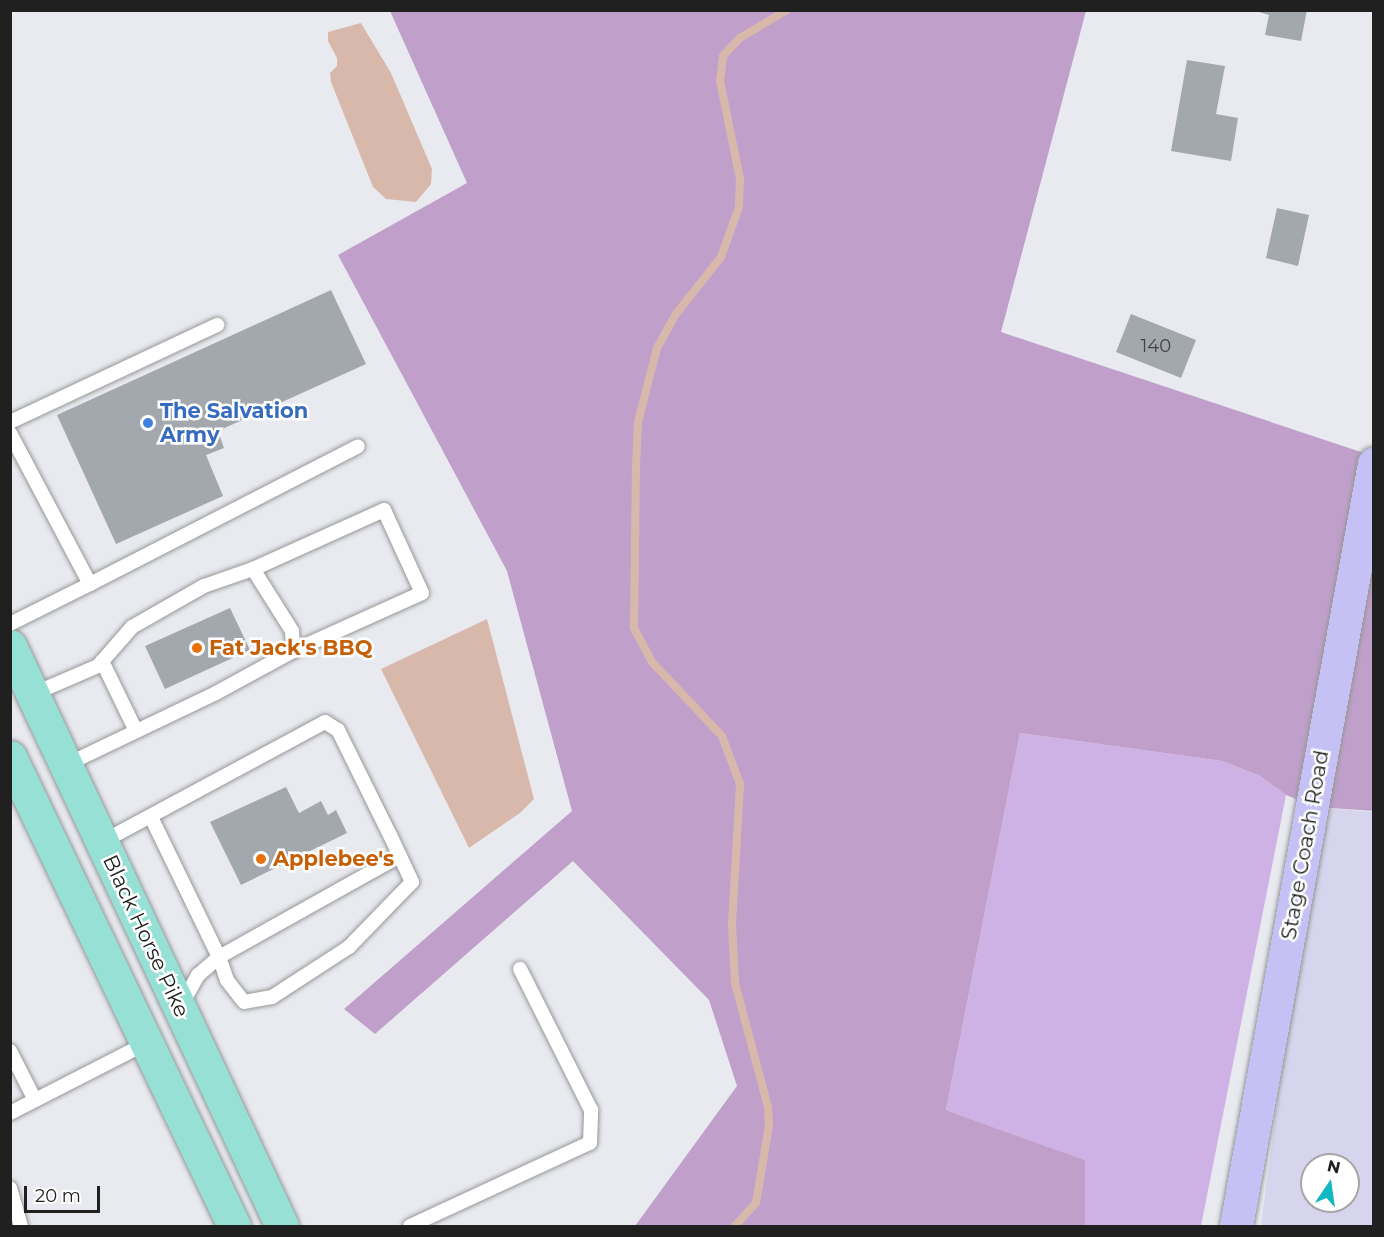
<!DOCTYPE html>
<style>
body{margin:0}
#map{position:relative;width:1384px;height:1237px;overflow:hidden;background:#e8eaf0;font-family:Montserrat,sans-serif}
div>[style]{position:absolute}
.farmland>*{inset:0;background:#d7d5ed}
.grass>*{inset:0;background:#ceb2e5}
.forest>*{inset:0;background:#c0a0cb}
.water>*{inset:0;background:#d9b8ac}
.stream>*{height:8px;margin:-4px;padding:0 4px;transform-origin:4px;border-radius:4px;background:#d9b8ac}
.building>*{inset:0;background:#a3a8ae}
.roads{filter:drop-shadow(0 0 2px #979797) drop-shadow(0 0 2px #979797)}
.lane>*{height:14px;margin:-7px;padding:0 7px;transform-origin:7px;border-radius:7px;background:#fff}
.secondary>*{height:33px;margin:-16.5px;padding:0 16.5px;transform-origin:16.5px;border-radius:16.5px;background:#c5c1f4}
.highway>*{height:33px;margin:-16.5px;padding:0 16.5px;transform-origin:16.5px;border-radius:16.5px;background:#96e0d5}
.dots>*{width:16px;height:16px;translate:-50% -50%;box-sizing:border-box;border:3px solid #fff;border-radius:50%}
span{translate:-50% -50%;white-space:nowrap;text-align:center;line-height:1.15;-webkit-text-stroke:5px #fff;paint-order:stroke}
.number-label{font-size:18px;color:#414244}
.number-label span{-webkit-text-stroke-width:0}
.shop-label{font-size:21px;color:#366cbe;font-weight:700}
.left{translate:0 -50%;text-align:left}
.food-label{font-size:21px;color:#c56008;font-weight:700}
.street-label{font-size:21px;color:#202020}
.frame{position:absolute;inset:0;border:12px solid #202020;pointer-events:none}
.north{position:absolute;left:1300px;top:1153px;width:60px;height:60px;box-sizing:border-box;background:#fff;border:2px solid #a6a6a6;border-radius:50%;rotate:13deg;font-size:16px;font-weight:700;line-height:24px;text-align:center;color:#202020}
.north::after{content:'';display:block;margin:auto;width:21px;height:27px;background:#12b8bf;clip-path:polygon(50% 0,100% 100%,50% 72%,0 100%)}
.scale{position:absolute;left:24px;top:1186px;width:76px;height:27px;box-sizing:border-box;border:3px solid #202020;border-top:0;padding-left:8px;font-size:18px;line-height:21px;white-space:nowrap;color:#202020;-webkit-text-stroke:4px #fff;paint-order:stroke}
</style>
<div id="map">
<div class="farmland">
<div style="clip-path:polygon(evenodd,1316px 807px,1373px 812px,1373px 1226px,1261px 1226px,1316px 807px,1312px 1165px,1348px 1165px,1348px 1201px,1312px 1201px,1312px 1165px)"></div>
</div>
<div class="grass">
<div style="clip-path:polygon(1020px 733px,1222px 761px,1260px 776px,1286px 795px,1201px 1226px,1085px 1226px,1085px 1160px,946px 1110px)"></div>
</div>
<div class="forest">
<div style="clip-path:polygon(390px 11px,1086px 11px,1001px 332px,1373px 456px,1374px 811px,1316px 807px,1286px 795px,1260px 776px,1222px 761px,1020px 733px,946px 1110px,1085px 1160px,1085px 1226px,635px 1226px,737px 1086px,709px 1000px,573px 861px,375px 1034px,344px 1009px,572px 811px,507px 571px,338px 255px,467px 183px)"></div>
</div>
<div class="water">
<div style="clip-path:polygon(361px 23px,391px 73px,432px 169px,431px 184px,416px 202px,386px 199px,373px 187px,331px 82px,330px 73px,337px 66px,337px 58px,328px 41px,328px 32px)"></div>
<div style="clip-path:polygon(487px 619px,534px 799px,520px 813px,469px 848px,381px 669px)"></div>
</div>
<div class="stream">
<div style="left:735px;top:1226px;width:31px;rotate:-48deg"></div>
<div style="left:756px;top:1203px;width:79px;rotate:-80.5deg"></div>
<div style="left:769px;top:1125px;width:18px;rotate:-93deg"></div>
<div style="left:768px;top:1107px;width:128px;rotate:-104.9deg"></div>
<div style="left:735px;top:983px;width:59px;rotate:-92.9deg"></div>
<div style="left:732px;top:924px;width:140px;rotate:-86.7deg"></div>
<div style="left:740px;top:784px;width:51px;rotate:-110.6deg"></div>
<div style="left:722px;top:736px;width:102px;rotate:-133.4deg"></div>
<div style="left:652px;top:662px;width:38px;rotate:-118deg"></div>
<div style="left:634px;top:628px;width:163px;rotate:-89.3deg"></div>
<div style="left:636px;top:465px;width:43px;rotate:-87.3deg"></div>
<div style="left:638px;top:422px;width:76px;rotate:-75.6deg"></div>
<div style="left:657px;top:348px;width:39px;rotate:-61deg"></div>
<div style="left:676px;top:314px;width:73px;rotate:-51.7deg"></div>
<div style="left:721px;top:257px;width:53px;rotate:-70.2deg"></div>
<div style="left:739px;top:207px;width:28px;rotate:-88deg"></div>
<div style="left:740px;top:179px;width:100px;rotate:-101.5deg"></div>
<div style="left:720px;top:81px;width:25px;rotate:-83deg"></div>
<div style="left:723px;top:56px;width:25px;rotate:-47deg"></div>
<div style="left:740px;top:38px;width:55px;rotate:-30.8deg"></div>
</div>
<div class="building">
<div style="clip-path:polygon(1252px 10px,1307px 10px,1301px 41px,1265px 35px,1269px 15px)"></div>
<div style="clip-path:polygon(1187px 60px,1225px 66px,1216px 114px,1238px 118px,1231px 161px,1171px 151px)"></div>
<div style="clip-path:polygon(1277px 208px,1309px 215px,1298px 266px,1266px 258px)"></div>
<div style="clip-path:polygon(331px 290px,366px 364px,218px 431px,224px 448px,206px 455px,223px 496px,116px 544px,57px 415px)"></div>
<div style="clip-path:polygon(1131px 314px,1196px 340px,1181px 378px,1116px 352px)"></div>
<div style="clip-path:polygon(230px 608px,250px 650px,165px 689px,145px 646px)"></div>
<div style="clip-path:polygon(286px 787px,299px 813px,321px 801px,328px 815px,336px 810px,347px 833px,241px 885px,210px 822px)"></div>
</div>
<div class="roads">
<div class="lane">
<div style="left:10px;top:422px;width:229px;rotate:-25.1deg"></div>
<div style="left:10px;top:433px;width:171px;rotate:62.1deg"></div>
<div style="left:90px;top:584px;width:89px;rotate:153.4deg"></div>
<div style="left:253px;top:569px;width:144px;rotate:-24.2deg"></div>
<div style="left:384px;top:510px;width:91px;rotate:65.4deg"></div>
<div style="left:422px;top:593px;width:141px;rotate:155.8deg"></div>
<div style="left:90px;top:584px;width:301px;rotate:-27.2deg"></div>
<div style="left:102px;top:661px;width:76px;rotate:64.1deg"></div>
<div style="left:33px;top:694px;width:71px;rotate:-23.3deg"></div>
<div style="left:98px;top:666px;width:52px;rotate:-48.9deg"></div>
<div style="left:132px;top:627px;width:83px;rotate:-29.7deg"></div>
<div style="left:204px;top:586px;width:52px;rotate:-19.1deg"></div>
<div style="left:253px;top:569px;width:73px;rotate:57.8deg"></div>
<div style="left:292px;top:631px;width:20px;rotate:87deg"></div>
<div style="left:293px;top:651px;width:88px;rotate:151.4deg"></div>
<div style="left:216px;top:693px;width:166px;rotate:154.4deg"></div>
<div style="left:151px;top:817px;width:156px;rotate:64.1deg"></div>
<div style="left:219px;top:957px;width:207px;rotate:-29.2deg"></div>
<div style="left:102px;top:842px;width:253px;rotate:-28.3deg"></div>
<div style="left:325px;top:722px;width:15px;rotate:32deg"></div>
<div style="left:338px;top:730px;width:117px;rotate:63.7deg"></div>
<div style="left:390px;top:835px;width:52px;rotate:64.9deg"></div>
<div style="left:412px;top:882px;width:91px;rotate:134.1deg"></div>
<div style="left:349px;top:947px;width:92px;rotate:147deg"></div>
<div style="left:272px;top:997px;width:28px;rotate:170deg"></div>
<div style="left:244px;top:1002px;width:28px;rotate:-128deg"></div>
<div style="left:227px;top:980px;width:24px;rotate:-109deg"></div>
<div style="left:219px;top:957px;width:28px;rotate:139deg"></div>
<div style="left:198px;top:975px;width:35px;rotate:119deg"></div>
<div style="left:10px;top:1051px;width:55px;rotate:63deg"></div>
<div style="left:10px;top:1113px;width:152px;rotate:-27.1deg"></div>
<div style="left:10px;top:1188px;width:40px;rotate:74deg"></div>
<div style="left:410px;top:1226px;width:198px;rotate:-24.8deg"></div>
<div style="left:590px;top:1143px;width:33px;rotate:-88deg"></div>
<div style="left:591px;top:1110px;width:158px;rotate:-116.7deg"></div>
</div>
<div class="secondary">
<div style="left:1236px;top:1226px;width:775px;rotate:-79.75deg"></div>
</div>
<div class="highway">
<div style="left:10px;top:646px;width:641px;rotate:64.88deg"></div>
<div style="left:10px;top:757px;width:520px;rotate:64.47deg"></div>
</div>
</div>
<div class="dots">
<div style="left:148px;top:423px;background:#3f7fe0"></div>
<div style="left:197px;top:648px;background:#e8710a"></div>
<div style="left:261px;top:859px;background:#e8710a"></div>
</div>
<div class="number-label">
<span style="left:1156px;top:346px">140</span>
</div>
<div class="shop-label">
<span class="left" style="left:160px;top:423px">The Salvation<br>Army</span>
</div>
<div class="food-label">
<span class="left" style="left:209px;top:648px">Fat Jack's BBQ</span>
<span class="left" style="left:273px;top:859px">Applebee's</span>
</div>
<div class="street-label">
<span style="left:1305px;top:845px;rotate:-80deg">Stage Coach Road</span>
<span style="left:146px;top:936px;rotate:65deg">Black Horse Pike</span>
</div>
<div class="frame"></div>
<div class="north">N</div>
<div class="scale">20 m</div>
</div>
